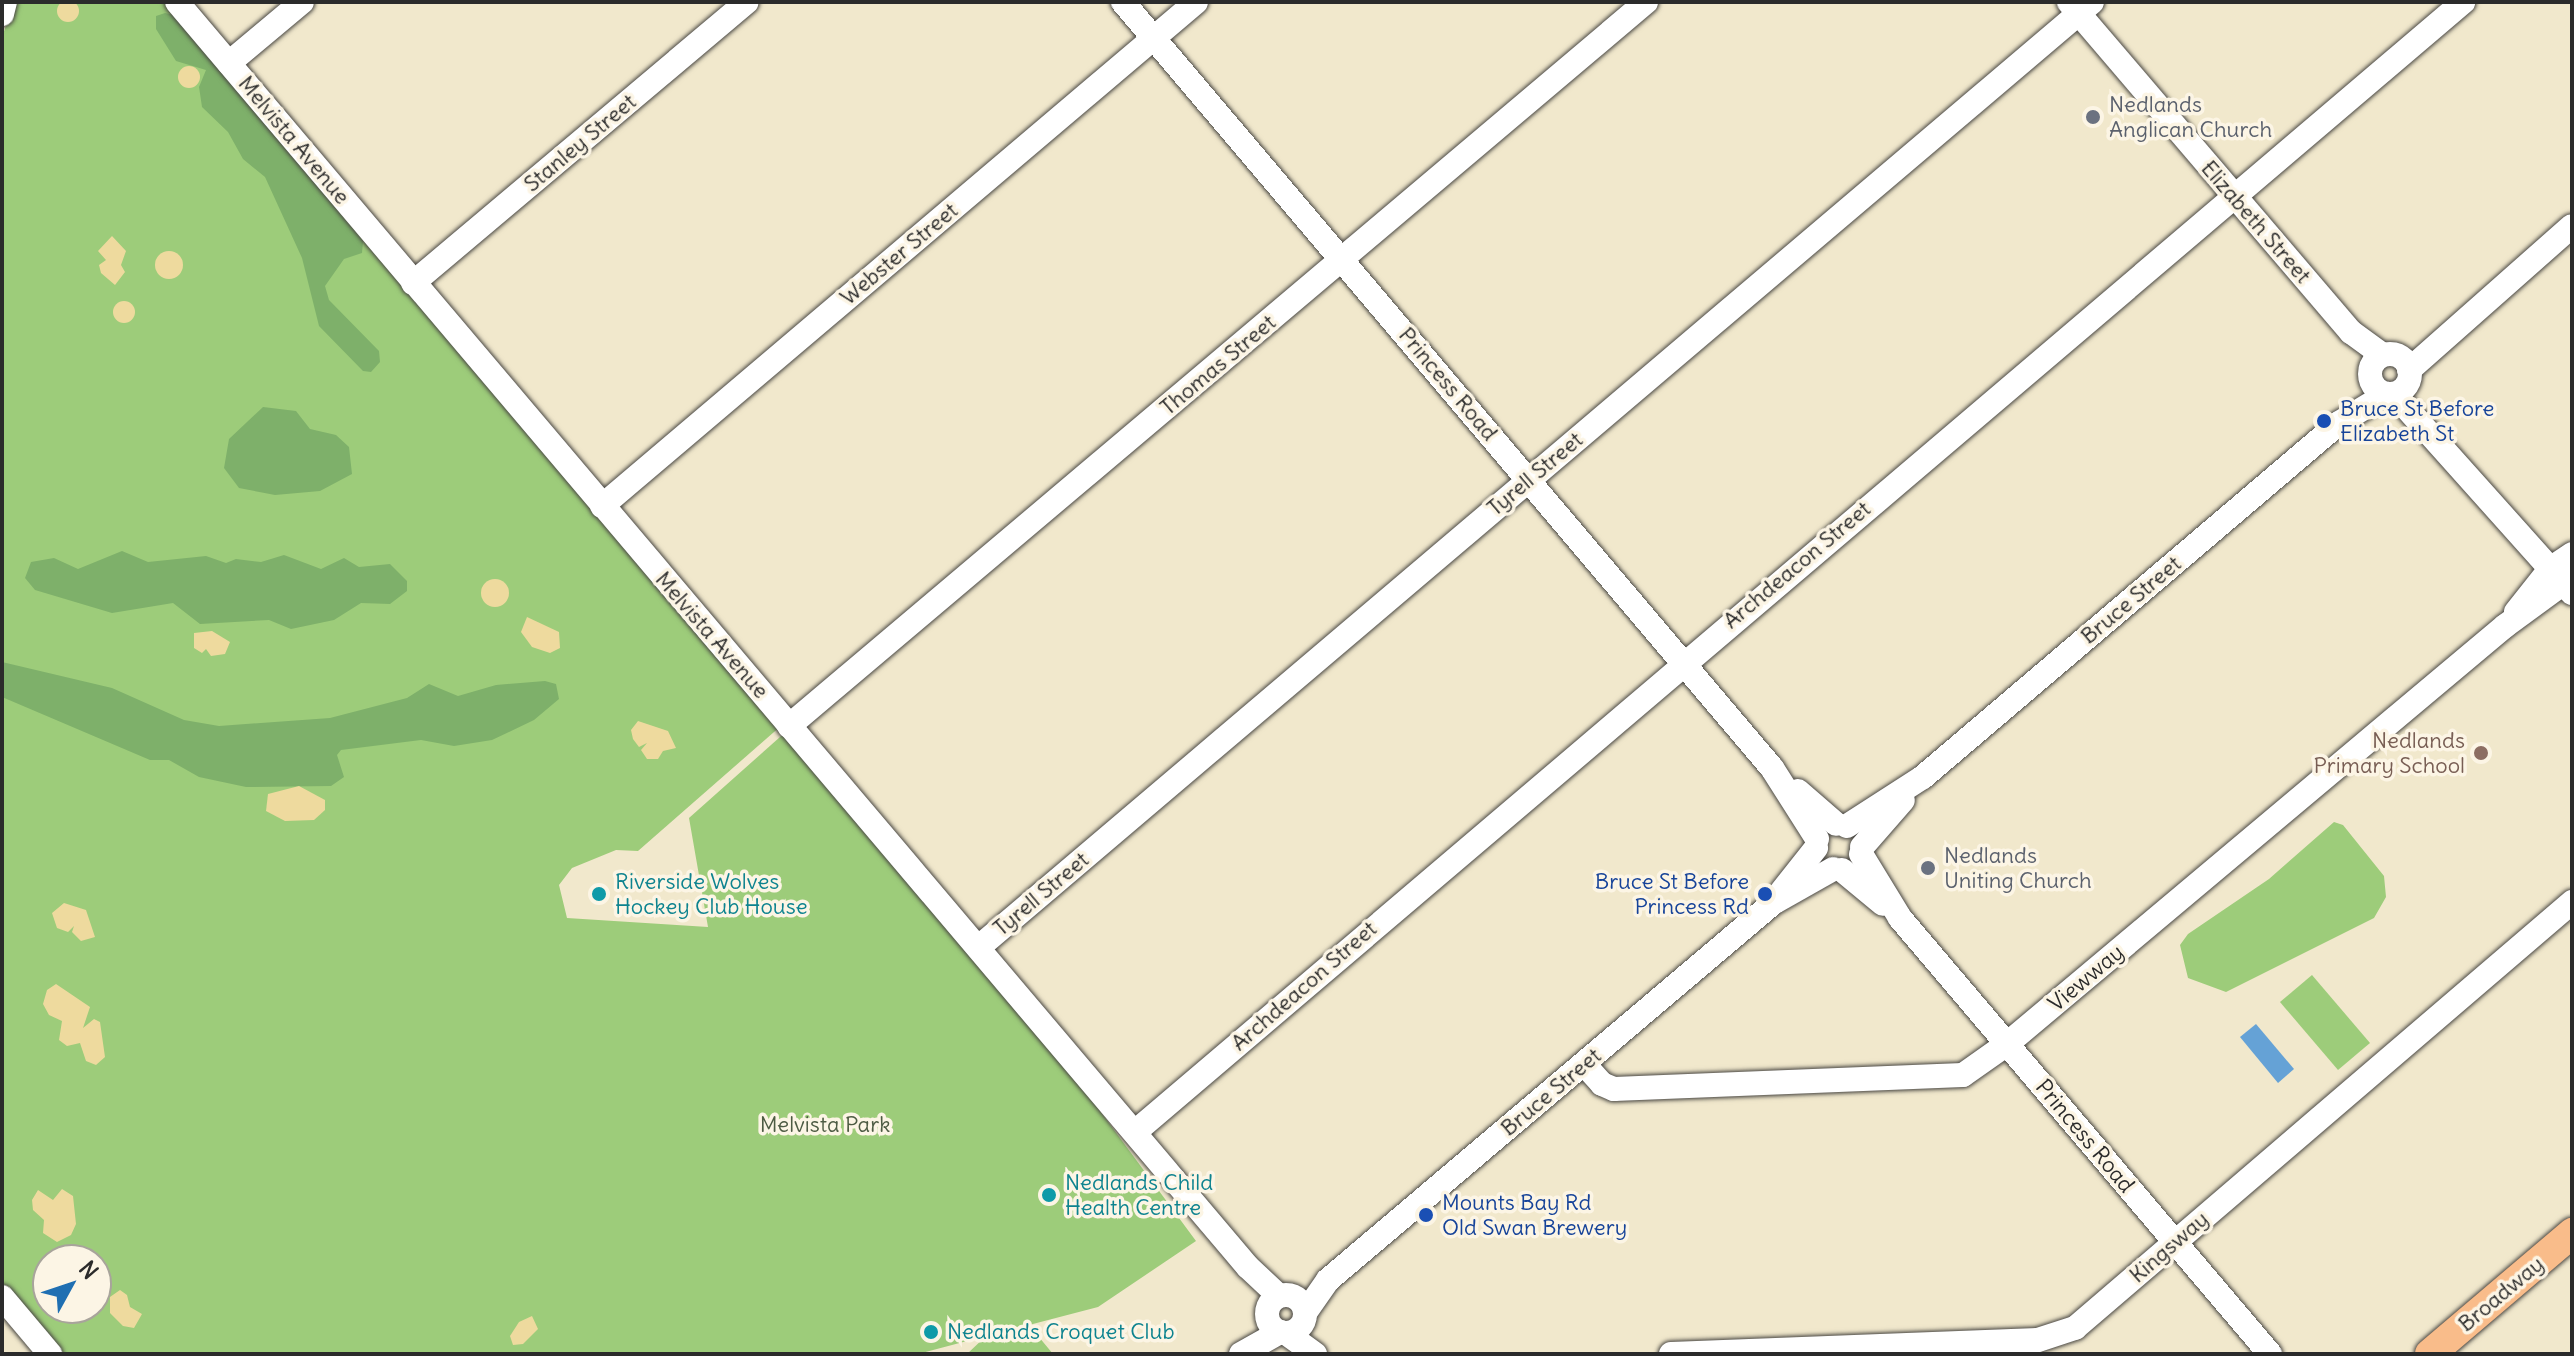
<!DOCTYPE html>
<style>
body{margin:0}
#map{position:relative;width:2574px;height:1356px;overflow:hidden;background:#f1e8cc;font-family:Delius,sans-serif}
div>[style]{position:absolute}
.green>*{inset:0;background:#9dcc7a}
.forest>*{inset:0;background:#7eb06a}
.sand>*{inset:0;background:#eeda9e}
.round{border-radius:50%}
.water>*{inset:0;background:#65a2d6}
.roads{filter:drop-shadow(0 0 2px #494743) drop-shadow(0 0 2px #494743)}
.minor>*{height:24px;margin:-12px;padding:0 12px;transform-origin:12px;border-radius:12px;background:#fff}
.minor>.ring{margin:-12px;padding:0;box-sizing:content-box;background:none;border:24px solid #fff;border-radius:50%}
.major>*{height:30px;margin:-15px;padding:0 15px;transform-origin:15px;border-radius:15px;background:#f9bc8a}
.dots>*{width:22px;height:22px;translate:-50% -50%;box-sizing:border-box;border:4px solid #fcf5e5;border-radius:50%}
span{translate:-50% -50%;white-space:nowrap;text-align:center;line-height:1.15;-webkit-text-stroke:7px #fcf5e5;paint-order:stroke}
.worship-label{font-size:22px;color:#5b616d}
.left{translate:0 -50%;text-align:left}
.street-label{font-size:22px;color:#2b2b2b}
.transit-label{font-size:22px;color:#164399}
.right{translate:-100% -50%;text-align:right}
.education-label{font-size:22px;color:#785e54}
.culture-label{font-size:22px;color:#0d838f}
.park-label{font-size:22px;color:#4d5b43}
.frame{position:absolute;inset:0;border:4px solid #2b2b2b;pointer-events:none}
.north{position:absolute;left:32px;top:1244px;width:80px;height:80px;box-sizing:border-box;background:#fcf5e5;border:2px solid #a8a49b;border-radius:50%;rotate:50deg;font-size:22px;font-weight:700;line-height:32px;text-align:center;color:#2b2b2b}
.north::after{content:'';display:block;margin:auto;width:28px;height:36px;background:#1f6fb2;clip-path:polygon(50% 0,100% 100%,50% 72%,0 100%)}
</style>
<div id="map">
<div class="green">
<div style="clip-path:polygon(evenodd,13px 2px,170px 2px,782px 725px,638px 851px,616px 850px,572px 868px,559px 885px,567px 918px,708px 927px,689px 818px,789px 729px,979px 947px,1196px 1241px,1098px 1307px,1029px 1325px,1053px 1354px,967px 1354px,986px 1336px,918px 1354px,54px 1354px,2px 1292px,2px 38px,13px 2px,48px 1260px,96px 1260px,96px 1308px,48px 1308px,48px 1260px)"></div>
<div style="clip-path:polygon(2334px 822px,2343px 825px,2384px 876px,2386px 897px,2374px 918px,2226px 992px,2188px 978px,2180px 945px,2188px 934px,2269px 879px)"></div>
<div style="clip-path:polygon(2312px 975px,2370px 1043px,2338px 1070px,2280px 1002px)"></div>
</div>
<div class="forest">
<div style="clip-path:polygon(165px 13px,174px 15px,363px 241px,362px 253px,344px 259px,325px 286px,329px 300px,379px 351px,380px 362px,371px 372px,363px 371px,319px 326px,302px 258px,265px 177px,243px 159px,228px 132px,202px 107px,199px 87px,206px 70px,176px 61px,156px 29px,156px 16px)"></div>
<div style="clip-path:polygon(263px 407px,296px 411px,310px 429px,336px 435px,349px 447px,352px 474px,320px 491px,275px 495px,239px 488px,224px 468px,229px 439px)"></div>
<div style="clip-path:polygon(122px 551px,148px 562px,206px 556px,226px 563px,236px 559px,261px 562px,284px 555px,321px 569px,344px 558px,359px 567px,390px 564px,407px 581px,407px 591px,390px 604px,361px 603px,334px 620px,291px 629px,269px 620px,200px 624px,173px 603px,112px 613px,35px 590px,25px 578px,31px 562px,54px 558px,78px 569px)"></div>
<div style="clip-path:polygon(2px 662px,112px 688px,184px 720px,219px 726px,330px 718px,407px 698px,429px 684px,458px 696px,496px 685px,545px 681px,556px 684px,559px 699px,534px 720px,492px 740px,454px 746px,421px 740px,341px 750px,337px 755px,344px 777px,331px 786px,246px 787px,199px 777px,169px 760px,150px 760px,2px 697px)"></div>
</div>
<div class="sand">
<div class="round" style="left:57px;top:0;width:22px;height:22px"></div>
<div class="round" style="left:178px;top:66px;width:22px;height:22px"></div>
<div style="clip-path:polygon(112px 236px,126px 251px,121px 265px,125px 272px,115px 285px,101px 273px,99px 265px,106px 260px,98px 251px)"></div>
<div class="round" style="left:155px;top:251px;width:28px;height:28px"></div>
<div class="round" style="left:113px;top:301px;width:22px;height:22px"></div>
<div class="round" style="left:481px;top:579px;width:28px;height:28px"></div>
<div style="clip-path:polygon(527px 617px,559px 632px,560px 648px,550px 653px,532px 647px,521px 632px)"></div>
<div style="clip-path:polygon(212px 631px,230px 642px,225px 654px,211px 656px,206px 649px,202px 653px,194px 648px,194px 633px)"></div>
<div style="clip-path:polygon(638px 721px,668px 731px,676px 748px,663px 751px,658px 759px,647px 759px,641px 750px,647px 743px,639px 747px,633px 739px,631px 730px)"></div>
<div style="clip-path:polygon(299px 786px,325px 800px,325px 810px,314px 820px,285px 821px,266px 811px,268px 794px)"></div>
<div style="clip-path:polygon(64px 903px,86px 910px,95px 937px,81px 941px,72px 932px,74px 926px,68px 932px,57px 928px,52px 913px)"></div>
<div style="clip-path:polygon(56px 984px,90px 1007px,83px 1028px,94px 1019px,100px 1022px,105px 1057px,96px 1065px,86px 1061px,80px 1043px,67px 1046px,59px 1040px,62px 1021px,49px 1015px,43px 1004px,47px 990px)"></div>
<div style="clip-path:polygon(62px 1189px,73px 1196px,76px 1224px,71px 1235px,57px 1242px,43px 1233px,44px 1220px,33px 1210px,32px 1200px,38px 1190px,53px 1200px)"></div>
<div style="clip-path:polygon(120px 1290px,127px 1295px,130px 1307px,142px 1314px,134px 1328px,123px 1326px,110px 1313px,110px 1297px)"></div>
<div style="clip-path:polygon(532px 1316px,538px 1329px,523px 1344px,513px 1345px,510px 1336px,519px 1322px)"></div>
</div>
<div class="water">
<div style="clip-path:polygon(2256px 1024px,2294px 1069px,2278px 1083px,2240px 1037px)"></div>
</div>
<div class="roads">
<div class="minor">
<div style="left:177px;top:2px;width:1657px;rotate:49.75deg"></div>
<div style="left:1248px;top:1267px;width:42px;rotate:43.1deg"></div>
<div style="left:1123px;top:2px;width:1004px;rotate:49.73deg"></div>
<div style="left:1772px;top:768px;width:84px;rotate:57.6deg"></div>
<div style="left:2069px;top:2px;width:434px;rotate:49.5deg"></div>
<div style="left:2351px;top:332px;width:39px;rotate:36deg"></div>
<div style="left:2px;top:14px;width:12px;rotate:-76deg"></div>
<div style="left:229px;top:63px;width:95px;rotate:-39.9deg"></div>
<div style="left:413px;top:283px;width:436px;rotate:-40.1deg"></div>
<div class="ring" style="left:2370px;top:354px;width:16px;height:16px"></div>
<div style="left:2409px;top:370px;width:217px;rotate:-41.5deg"></div>
<div style="left:2394px;top:394px;width:267px;rotate:48.2deg"></div>
<div style="left:602px;top:506px;width:779px;rotate:-40.31deg"></div>
<div style="left:2516px;top:612px;width:55px;rotate:-51.7deg"></div>
<div style="left:2550px;top:569px;width:27px;rotate:-34deg"></div>
<div style="left:789px;top:726px;width:1122px;rotate:-40.19deg"></div>
<div style="left:1798px;top:791px;width:50px;rotate:41deg"></div>
<div style="left:1847px;top:826px;width:90px;rotate:-32.8deg"></div>
<div style="left:1923px;top:777px;width:546px;rotate:-40.4deg"></div>
<div style="left:2339px;top:423px;width:56px;rotate:-31.1deg"></div>
<div style="left:1862px;top:847px;width:62px;rotate:-48.9deg"></div>
<div style="left:1861px;top:854px;width:75px;rotate:58.6deg"></div>
<div style="left:1900px;top:918px;width:572px;rotate:49.68deg"></div>
<div style="left:1842px;top:870px;width:53px;rotate:39.7deg"></div>
<div style="left:1782px;top:891px;width:55px;rotate:-51.7deg"></div>
<div style="left:979px;top:947px;width:1460px;rotate:-40.33deg"></div>
<div style="left:1584px;top:1064px;width:27px;rotate:48deg"></div>
<div style="left:1602px;top:1084px;width:13px;rotate:23deg"></div>
<div style="left:1614px;top:1089px;width:349px;rotate:-2.3deg"></div>
<div style="left:1963px;top:1075px;width:54px;rotate:-35.2deg"></div>
<div style="left:2007px;top:1044px;width:650px;rotate:-40.01deg"></div>
<div style="left:2505px;top:626px;width:83px;rotate:-36.2deg"></div>
<div style="left:1135px;top:1132px;width:1744px;rotate:-40.39deg"></div>
<div class="ring" style="left:1267px;top:1295px;width:14px;height:14px"></div>
<div style="left:2px;top:1297px;width:75px;rotate:49.9deg"></div>
<div style="left:1305px;top:1313px;width:40px;rotate:-55.1deg"></div>
<div style="left:1328px;top:1280px;width:583px;rotate:-40.27deg"></div>
<div style="left:1773px;top:903px;width:69px;rotate:-29.5deg"></div>
<div style="left:1286px;top:1333px;width:36px;rotate:36deg"></div>
<div style="left:1241px;top:1354px;width:45px;rotate:-29.4deg"></div>
<div style="left:1671px;top:1354px;width:367px;rotate:-2.2deg"></div>
<div style="left:2038px;top:1340px;width:39px;rotate:-18deg"></div>
<div style="left:2075px;top:1328px;width:655px;rotate:-40.6deg"></div>
</div>
<div class="major">
<div style="left:2430px;top:1354px;width:187px;rotate:-40.4deg"></div>
</div>
</div>
<div class="dots">
<div style="left:2093px;top:117px;background:#6b7280"></div>
<div style="left:2324px;top:421px;background:#1a4fb4"></div>
<div style="left:2481px;top:753px;background:#8d6e63"></div>
<div style="left:1928px;top:868px;background:#6b7280"></div>
<div style="left:599px;top:894px;background:#0f9aa8"></div>
<div style="left:1765px;top:894px;background:#1a4fb4"></div>
<div style="left:1049px;top:1195px;background:#0f9aa8"></div>
<div style="left:1426px;top:1215px;background:#1a4fb4"></div>
<div style="left:931px;top:1332px;background:#0f9aa8"></div>
</div>
<div class="worship-label">
<span class="left" style="left:2109px;top:117px">Nedlands<br>Anglican Church</span>
<span class="left" style="left:1944px;top:868px">Nedlands<br>Uniting Church</span>
</div>
<div class="street-label">
<span style="left:294px;top:140px;rotate:50deg">Melvista Avenue</span>
<span style="left:580px;top:143px;rotate:-40deg">Stanley Street</span>
<span style="left:2256px;top:222px;rotate:49deg">Elizabeth Street</span>
<span style="left:899px;top:254px;rotate:-40deg">Webster Street</span>
<span style="left:1218px;top:365px;rotate:-40deg">Thomas Street</span>
<span style="left:1448px;top:384px;rotate:50deg">Princess Road</span>
<span style="left:1535px;top:474px;rotate:-40deg">Tyrell Street</span>
<span style="left:1797px;top:565px;rotate:-40deg">Archdeacon Street</span>
<span style="left:2131px;top:600px;rotate:-40deg">Bruce Street</span>
<span style="left:712px;top:635px;rotate:49deg">Melvista Avenue</span>
<span style="left:1041px;top:894px;rotate:-40deg">Tyrell Street</span>
<span style="left:2086px;top:978px;rotate:-40deg">Viewway</span>
<span style="left:1304px;top:986px;rotate:-41deg">Archdeacon Street</span>
<span style="left:1551px;top:1092px;rotate:-40deg">Bruce Street</span>
<span style="left:2085px;top:1136px;rotate:50deg">Princess Road</span>
<span style="left:2169px;top:1247px;rotate:-41deg">Kingsway</span>
<span style="left:2501px;top:1294px;rotate:-40deg">Broadway</span>
</div>
<div class="transit-label">
<span class="left" style="left:2340px;top:421px">Bruce St Before<br>Elizabeth St</span>
<span class="right" style="left:1749px;top:894px">Bruce St Before<br>Princess Rd</span>
<span class="left" style="left:1442px;top:1215px">Mounts Bay Rd<br>Old Swan Brewery</span>
</div>
<div class="education-label">
<span class="right" style="left:2465px;top:753px">Nedlands<br>Primary School</span>
</div>
<div class="culture-label">
<span class="left" style="left:615px;top:894px">Riverside Wolves<br>Hockey Club House</span>
<span class="left" style="left:1065px;top:1195px">Nedlands Child<br>Health Centre</span>
<span class="left" style="left:947px;top:1332px">Nedlands Croquet Club</span>
</div>
<div class="park-label">
<span style="left:825px;top:1125px">Melvista Park</span>
</div>
<div class="frame"></div>
<div class="north">N</div>
</div>
